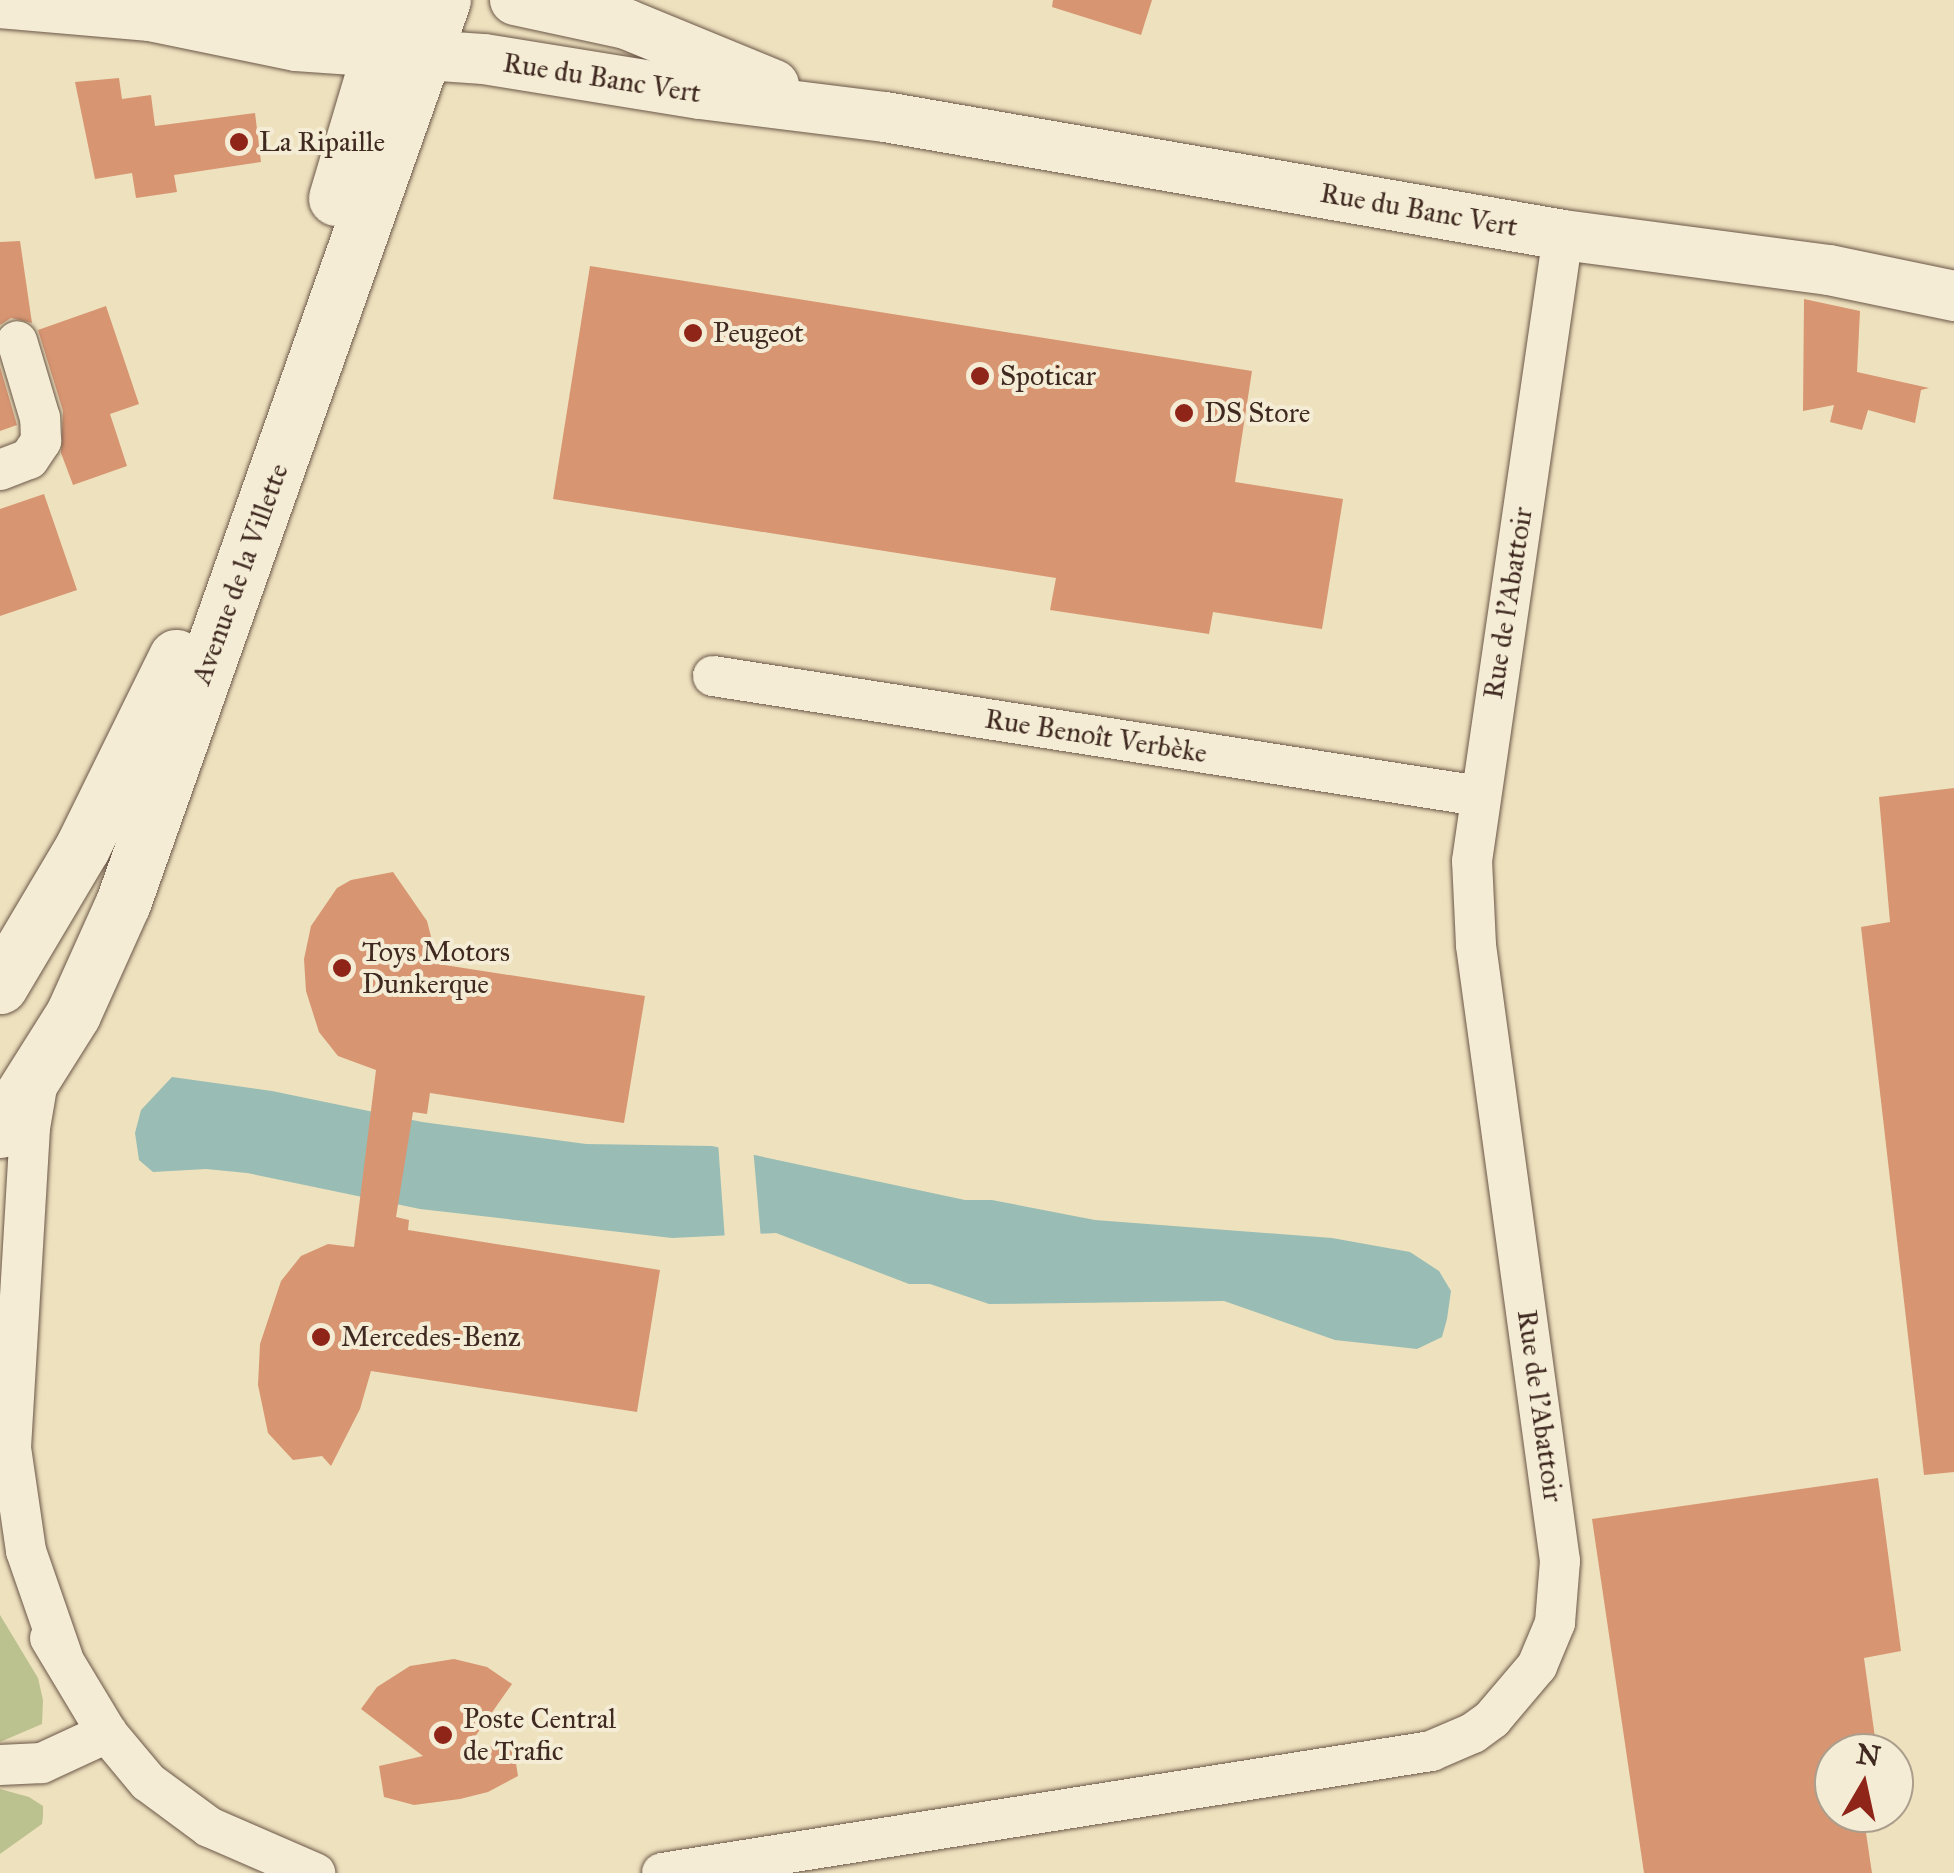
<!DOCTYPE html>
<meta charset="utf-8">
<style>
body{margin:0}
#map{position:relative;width:1954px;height:1873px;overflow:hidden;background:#eee1be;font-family:"IM FELL Great Primer",serif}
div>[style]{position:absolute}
.green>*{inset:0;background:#bcc28f}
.water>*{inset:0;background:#99bdb4}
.pier>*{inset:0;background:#eee1be}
.building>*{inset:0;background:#d79572}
.roads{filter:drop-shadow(0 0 2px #6b5748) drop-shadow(0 0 2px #6b5748)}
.minor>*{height:40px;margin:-20px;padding:0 20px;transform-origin:20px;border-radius:20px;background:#f4ecd5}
.tertiary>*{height:50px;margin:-25px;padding:0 25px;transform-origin:25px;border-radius:25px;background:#f4ecd5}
.secondary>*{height:55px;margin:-27.5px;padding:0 27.5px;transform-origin:27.5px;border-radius:27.5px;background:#f4ecd5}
.dots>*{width:28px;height:28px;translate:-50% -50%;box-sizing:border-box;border:5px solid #f4ecd5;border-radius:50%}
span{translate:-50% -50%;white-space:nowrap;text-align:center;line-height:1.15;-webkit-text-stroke:8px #f4ecd5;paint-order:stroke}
.street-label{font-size:28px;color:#3f2920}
.poi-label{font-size:28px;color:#3f2920}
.left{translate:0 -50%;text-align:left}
.north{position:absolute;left:1814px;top:1733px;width:100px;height:100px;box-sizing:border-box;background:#f4ecd5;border:2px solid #ac9e8d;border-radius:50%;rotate:9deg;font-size:28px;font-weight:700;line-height:40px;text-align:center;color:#3f2920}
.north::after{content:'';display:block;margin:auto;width:35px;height:45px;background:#8f2418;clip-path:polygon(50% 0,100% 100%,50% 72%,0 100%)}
</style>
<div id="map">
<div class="green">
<div style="clip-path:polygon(0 1615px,38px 1678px,43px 1700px,42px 1724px,0 1742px)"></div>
<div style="clip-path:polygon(0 1789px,29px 1797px,43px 1806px,43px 1816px,42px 1824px,0 1854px)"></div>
</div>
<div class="water">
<div style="clip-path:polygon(172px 1077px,272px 1091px,422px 1122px,586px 1144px,712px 1146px,965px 1200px,992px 1200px,1095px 1220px,1332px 1238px,1410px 1252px,1439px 1271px,1451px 1291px,1447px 1319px,1442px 1337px,1417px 1349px,1335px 1340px,1224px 1301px,989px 1304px,930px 1284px,909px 1284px,776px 1233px,672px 1238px,420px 1209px,247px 1173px,206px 1169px,153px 1172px,139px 1160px,135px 1133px,141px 1110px)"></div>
</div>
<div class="pier">
<div style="clip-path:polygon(718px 1142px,753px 1147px,761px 1239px,725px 1241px)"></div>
</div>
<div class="building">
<div style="clip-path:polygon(1053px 0,1152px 0,1141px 35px,1052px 7px)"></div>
<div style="clip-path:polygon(119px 78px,122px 99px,151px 95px,155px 126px,255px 113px,261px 162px,174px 175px,177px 192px,136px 198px,132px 173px,95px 179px,75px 82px)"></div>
<div style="clip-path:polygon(20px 241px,32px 323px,11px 318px,0 325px,0 242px)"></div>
<div style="clip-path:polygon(590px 266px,1252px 371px,1235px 482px,1343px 499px,1322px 629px,1213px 612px,1209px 634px,1050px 610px,1056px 578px,553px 499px)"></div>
<div style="clip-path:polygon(1804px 299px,1860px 311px,1857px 372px,1929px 388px,1921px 390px,1915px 423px,1868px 410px,1862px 430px,1830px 422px,1834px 405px,1803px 411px)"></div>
<div style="clip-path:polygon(106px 306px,139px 404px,110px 414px,127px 466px,73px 485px,61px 453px,63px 411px,38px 330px)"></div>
<div style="clip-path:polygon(0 367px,17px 425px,0 431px)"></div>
<div style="clip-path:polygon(44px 494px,77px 590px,0 616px,0 509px)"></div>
<div style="clip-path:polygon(1954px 788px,1954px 1472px,1924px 1475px,1861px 927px,1890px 922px,1879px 797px)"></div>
<div style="clip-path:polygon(393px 872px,427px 921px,438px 964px,645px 996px,624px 1123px,430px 1093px,427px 1114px,413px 1112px,396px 1217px,409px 1220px,408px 1230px,660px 1270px,637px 1412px,371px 1371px,360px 1409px,331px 1466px,322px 1456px,293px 1460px,268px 1433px,258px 1385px,260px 1344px,281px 1281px,301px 1256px,328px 1244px,354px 1247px,376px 1070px,338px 1056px,319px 1032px,306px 991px,304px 959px,311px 926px,337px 888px,351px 880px)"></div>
<div style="clip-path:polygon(1878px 1478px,1901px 1651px,1864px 1658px,1876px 1745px,1854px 1749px,1854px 1753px,1834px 1753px,1834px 1813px,1863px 1813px,1872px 1873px,1644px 1873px,1592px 1519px)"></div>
<div style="clip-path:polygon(454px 1659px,487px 1667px,512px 1684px,467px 1748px,513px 1745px,518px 1776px,488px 1792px,460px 1799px,414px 1805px,384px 1797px,379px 1766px,423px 1756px,361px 1709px,377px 1687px,410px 1666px)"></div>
</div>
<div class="roads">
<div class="minor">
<div style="left:0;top:470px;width:31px;rotate:-21deg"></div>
<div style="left:29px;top:459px;width:22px;rotate:-56deg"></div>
<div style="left:41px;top:441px;width:23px;rotate:-92deg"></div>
<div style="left:40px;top:418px;width:80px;rotate:-106.6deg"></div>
<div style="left:713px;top:676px;width:775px;rotate:8.9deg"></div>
<div style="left:38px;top:1081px;width:48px;rotate:99.7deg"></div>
<div style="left:30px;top:1128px;width:321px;rotate:93.4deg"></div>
<div style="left:11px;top:1448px;width:104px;rotate:81.7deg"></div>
<div style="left:26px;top:1551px;width:113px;rotate:70.9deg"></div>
<div style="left:50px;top:1638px;width:111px;rotate:59deg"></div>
<div style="left:107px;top:1733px;width:64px;rotate:50.1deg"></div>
<div style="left:148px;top:1782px;width:76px;rotate:36.4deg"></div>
<div style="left:209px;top:1827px;width:116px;rotate:23.5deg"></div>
<div style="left:0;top:1765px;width:42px;rotate:-2.7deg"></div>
<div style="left:42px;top:1763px;width:72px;rotate:-24.8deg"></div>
<div style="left:662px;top:1873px;width:779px;rotate:-9.01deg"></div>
<div style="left:1431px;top:1751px;width:46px;rotate:-23.2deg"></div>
<div style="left:1473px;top:1733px;width:24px;rotate:-36deg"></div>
<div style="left:1492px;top:1719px;width:70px;rotate:-49.7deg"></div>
<div style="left:1537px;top:1666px;width:47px;rotate:-67.3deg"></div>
<div style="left:1555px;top:1623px;width:62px;rotate:-85.4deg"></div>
<div style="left:1560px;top:1561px;width:622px;rotate:-97.77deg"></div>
<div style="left:1476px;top:945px;width:84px;rotate:-92.7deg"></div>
<div style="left:1472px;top:861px;width:633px;rotate:-81.73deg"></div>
</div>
<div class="tertiary">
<div style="left:515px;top:0;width:114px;rotate:12.2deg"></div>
<div style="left:626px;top:24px;width:160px;rotate:22.4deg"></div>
<div style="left:196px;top:2px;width:195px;rotate:3.2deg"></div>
<div style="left:391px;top:13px;width:39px;rotate:-15deg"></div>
<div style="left:0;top:3px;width:151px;rotate:5deg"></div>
<div style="left:150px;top:16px;width:149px;rotate:11.6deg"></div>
<div style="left:296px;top:46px;width:188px;rotate:4deg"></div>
<div style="left:484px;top:59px;width:219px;rotate:9.2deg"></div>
<div style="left:700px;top:94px;width:186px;rotate:7.1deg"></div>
<div style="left:885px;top:117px;width:688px;rotate:9.87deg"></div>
<div style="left:1563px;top:235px;width:268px;rotate:7.5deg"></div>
<div style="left:1829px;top:270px;width:128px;rotate:11.7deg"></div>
</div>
<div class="secondary">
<div style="left:336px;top:198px;width:207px;rotate:-73.4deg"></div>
<div style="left:0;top:986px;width:161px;rotate:-59.3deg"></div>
<div style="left:82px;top:848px;width:213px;rotate:-63.8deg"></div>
<div style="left:0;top:1130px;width:137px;rotate:-57.8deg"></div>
<div style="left:73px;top:1014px;width:122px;rotate:-65.8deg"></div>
<div style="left:123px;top:903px;width:958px;rotate:-70.49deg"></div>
</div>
</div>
<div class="dots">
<div style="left:239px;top:142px;background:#8f2418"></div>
<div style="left:693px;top:333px;background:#8f2418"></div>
<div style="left:980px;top:376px;background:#8f2418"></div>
<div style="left:1184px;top:413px;background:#8f2418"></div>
<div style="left:342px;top:968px;background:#8f2418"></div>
<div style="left:321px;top:1337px;background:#8f2418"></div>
<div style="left:443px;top:1735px;background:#8f2418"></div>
</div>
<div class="street-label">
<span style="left:602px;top:78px;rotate:9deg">Rue du Banc Vert</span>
<span style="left:1419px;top:210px;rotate:10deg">Rue du Banc Vert</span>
<span style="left:240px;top:574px;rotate:-70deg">Avenue de la Villette</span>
<span style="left:1508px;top:603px;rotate:-81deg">Rue de l'Abattoir</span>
<span style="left:1096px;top:736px;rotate:9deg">Rue Benoît Verbèke</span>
<span style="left:1540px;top:1406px;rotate:82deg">Rue de l'Abattoir</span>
</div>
<div class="poi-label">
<span class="left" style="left:259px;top:142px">La Ripaille</span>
<span class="left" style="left:713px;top:333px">Peugeot</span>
<span class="left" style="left:1000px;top:376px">Spoticar</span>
<span class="left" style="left:1204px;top:413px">DS Store</span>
<span class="left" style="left:362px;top:968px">Toys Motors<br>Dunkerque</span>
<span class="left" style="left:341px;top:1337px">Mercedes-Benz</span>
<span class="left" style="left:463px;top:1735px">Poste Central<br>de Trafic</span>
</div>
<div class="north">N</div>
</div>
